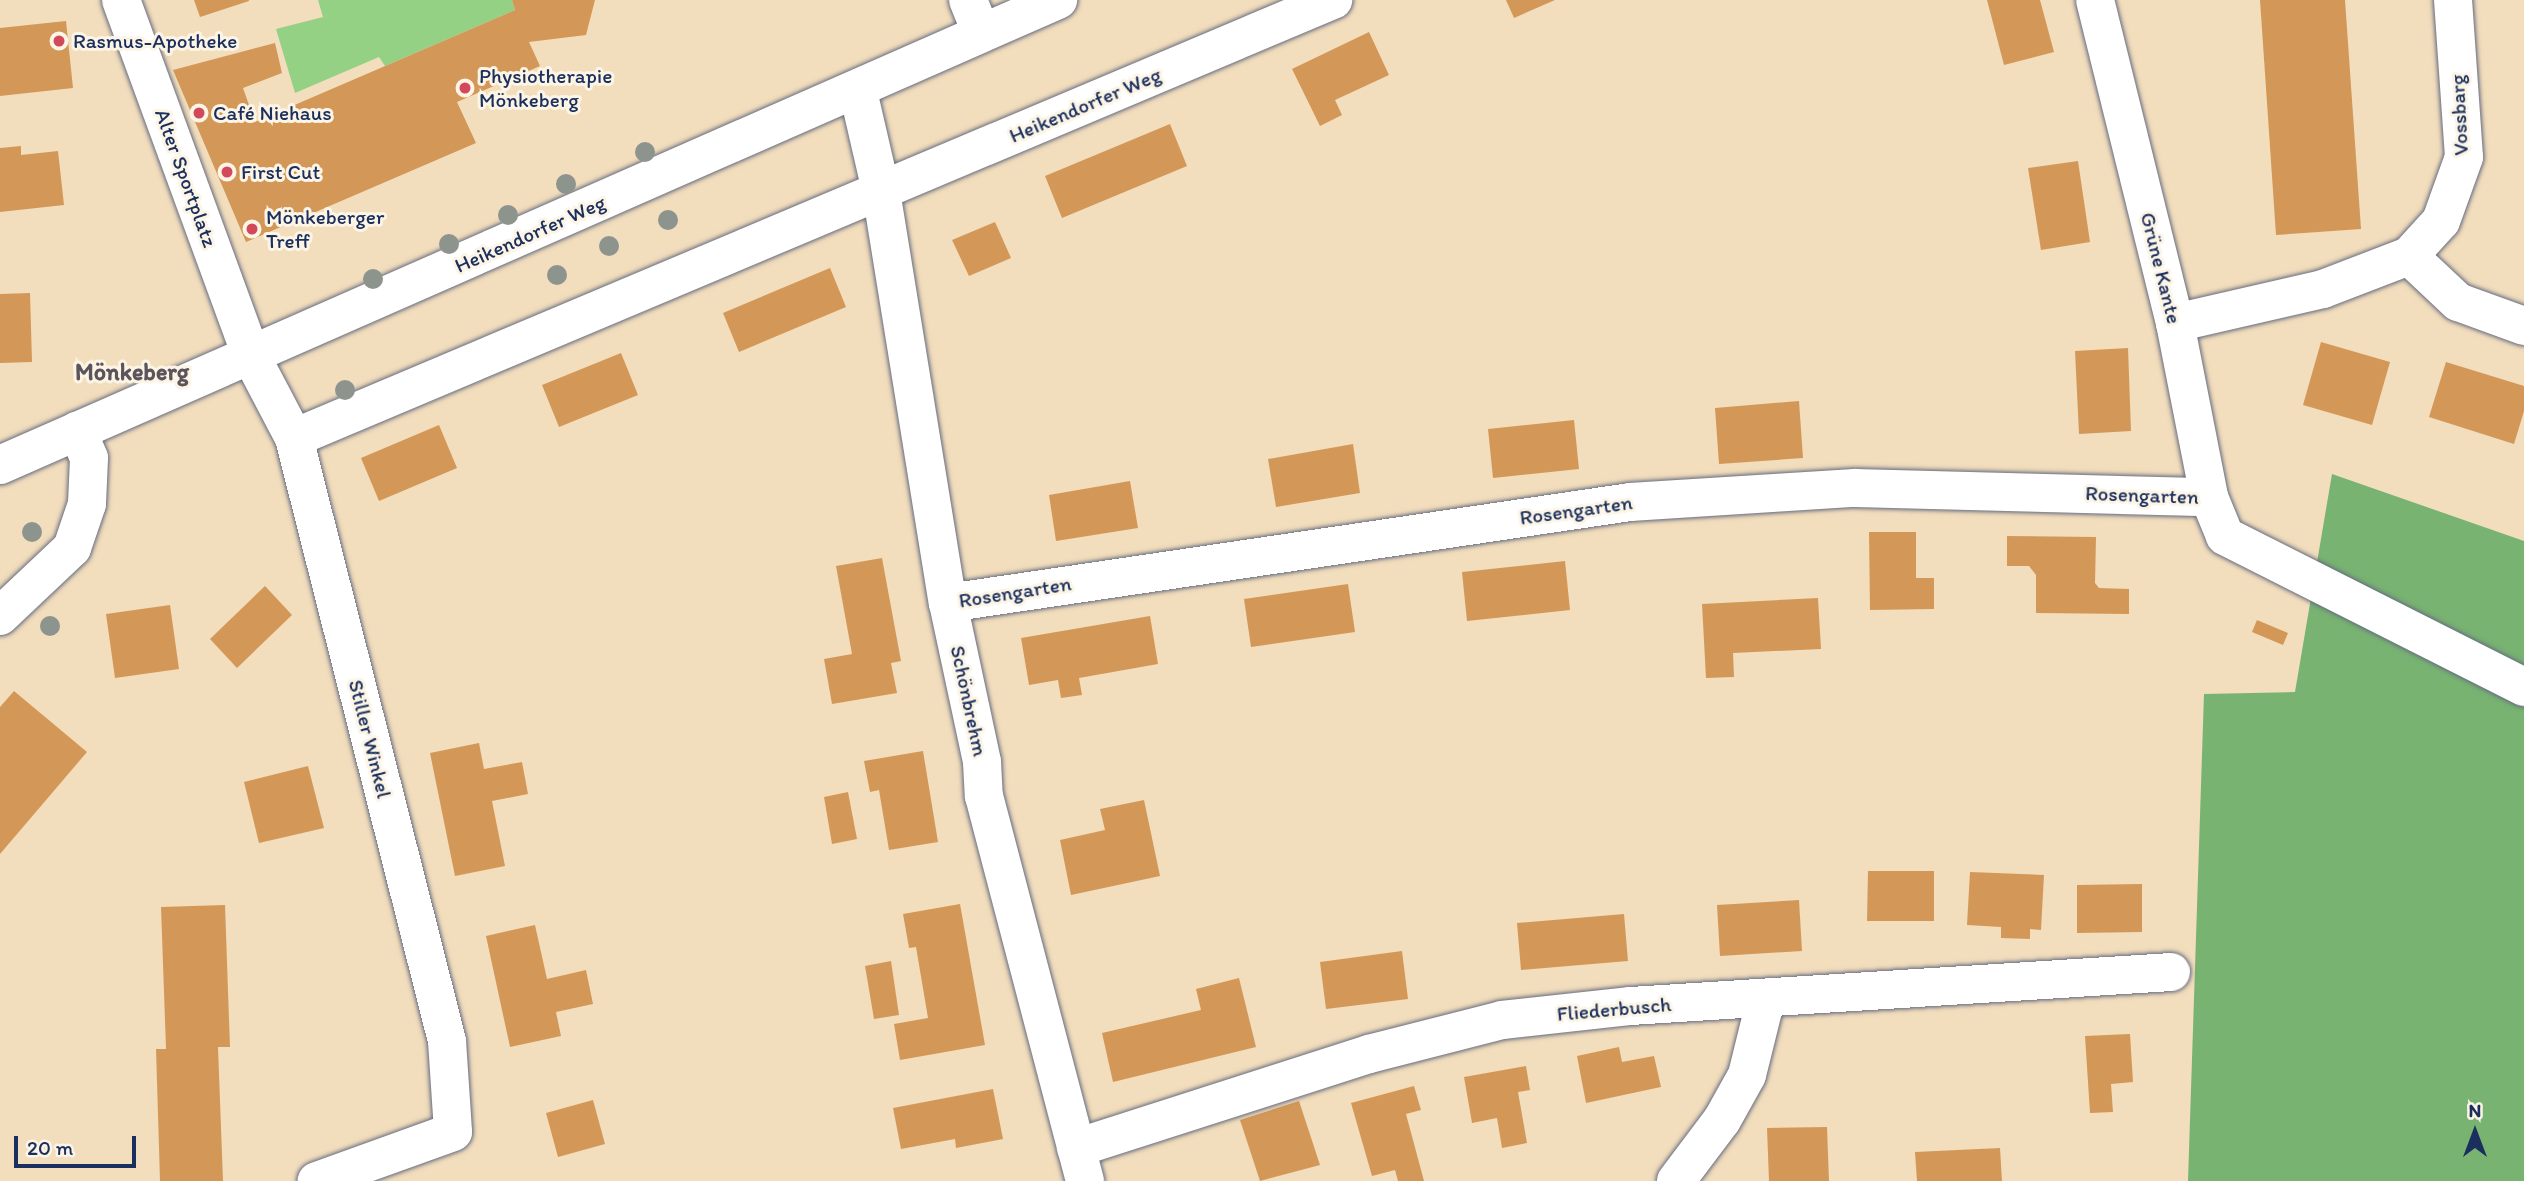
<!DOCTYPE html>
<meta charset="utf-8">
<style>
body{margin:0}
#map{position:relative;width:2524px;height:1181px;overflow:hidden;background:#f2ddbd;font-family:Itim,sans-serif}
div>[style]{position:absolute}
.green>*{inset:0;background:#95d185}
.forest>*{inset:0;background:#78b372}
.building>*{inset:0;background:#d39858}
.roads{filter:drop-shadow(0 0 2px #666c7f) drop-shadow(0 0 2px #666c7f)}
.minor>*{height:38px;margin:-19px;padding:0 19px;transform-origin:19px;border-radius:19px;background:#fff}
.trees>*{width:20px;height:20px;margin:-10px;border-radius:50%;background:#8d948e}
.dots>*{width:19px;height:19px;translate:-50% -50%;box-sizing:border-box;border:4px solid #fcf5e5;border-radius:50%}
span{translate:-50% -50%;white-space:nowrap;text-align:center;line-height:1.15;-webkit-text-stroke:6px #fcf5e5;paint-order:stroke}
.poi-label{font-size:21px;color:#1b2f5e}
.left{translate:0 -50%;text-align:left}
.street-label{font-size:21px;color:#1b2f5e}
.quarter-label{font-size:24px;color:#5b545c;font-weight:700}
.north{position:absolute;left:2440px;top:1097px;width:70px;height:70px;-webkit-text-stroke:5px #fcf5e5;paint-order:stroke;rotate:0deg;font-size:19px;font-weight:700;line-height:28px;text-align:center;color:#1b2f5e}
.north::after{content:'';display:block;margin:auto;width:24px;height:32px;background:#1b2f5e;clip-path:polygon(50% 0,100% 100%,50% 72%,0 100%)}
.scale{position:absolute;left:14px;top:1136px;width:122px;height:32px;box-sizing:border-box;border:4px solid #1b2f5e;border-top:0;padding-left:9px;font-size:21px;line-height:24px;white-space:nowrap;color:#1b2f5e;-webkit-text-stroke:5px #fcf5e5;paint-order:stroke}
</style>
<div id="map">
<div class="green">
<div style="clip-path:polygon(318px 0,512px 0,515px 10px,385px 66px,379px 57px,295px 93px,276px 29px,323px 17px)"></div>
</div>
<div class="forest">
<div style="clip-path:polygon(2332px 474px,2524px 541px,2524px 1181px,2188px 1181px,2204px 694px,2295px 692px)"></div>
</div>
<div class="building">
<div style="clip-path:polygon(194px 0,249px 0,249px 1px,200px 17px)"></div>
<div style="clip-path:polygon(512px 0,595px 0,586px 35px,529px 42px,540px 66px,457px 102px,476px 143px,246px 242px,173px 70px,275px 43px,282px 73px,243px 88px,255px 122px,515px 10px)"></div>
<div style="clip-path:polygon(1506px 0,1555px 0,1514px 18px)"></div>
<div style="clip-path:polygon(1987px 0,2040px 0,2054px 52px,2004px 65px)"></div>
<div style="clip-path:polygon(2260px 0,2345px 0,2361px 229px,2276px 235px)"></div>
<div style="clip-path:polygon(66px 21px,73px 88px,0 96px,0 28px)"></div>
<div style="clip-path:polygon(1369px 32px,1389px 75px,1335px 100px,1342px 115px,1320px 126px,1292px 69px)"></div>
<div style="clip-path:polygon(1170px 124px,1187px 166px,1062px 218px,1045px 176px)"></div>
<div style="clip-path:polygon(21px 146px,21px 155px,58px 151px,64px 205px,0 212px,0 148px)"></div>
<div style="clip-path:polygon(2078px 161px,2090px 242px,2041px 250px,2028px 168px)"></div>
<div style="clip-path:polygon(995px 222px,1011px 258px,969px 276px,952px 240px)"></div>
<div style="clip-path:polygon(830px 268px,846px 307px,739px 352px,723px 313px)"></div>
<div style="clip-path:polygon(30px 293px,32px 362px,0 363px,0 294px)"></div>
<div style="clip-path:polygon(2321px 342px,2390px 362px,2372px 425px,2303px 405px)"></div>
<div style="clip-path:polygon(2128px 348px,2131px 431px,2079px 434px,2075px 351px)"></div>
<div style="clip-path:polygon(621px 353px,638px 395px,559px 427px,542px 385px)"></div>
<div style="clip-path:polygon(2446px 362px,2524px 386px,2524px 411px,2514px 444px,2429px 417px)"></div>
<div style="clip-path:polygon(1799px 401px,1803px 458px,1719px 464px,1715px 408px)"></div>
<div style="clip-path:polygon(1574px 420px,1579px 469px,1493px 478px,1488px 429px)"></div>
<div style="clip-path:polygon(439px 425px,457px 468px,379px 501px,361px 458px)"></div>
<div style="clip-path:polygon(1353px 444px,1360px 493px,1276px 507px,1268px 459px)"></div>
<div style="clip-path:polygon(1130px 481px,1138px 528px,1056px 541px,1049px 495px)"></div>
<div style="clip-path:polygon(1869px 532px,1916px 532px,1916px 578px,1934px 578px,1934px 609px,1870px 610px)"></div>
<div style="clip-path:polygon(2007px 536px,2096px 537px,2095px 583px,2099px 588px,2129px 589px,2129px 614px,2036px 613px,2036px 575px,2029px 566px,2007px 566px)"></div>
<div style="clip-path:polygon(882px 558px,901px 661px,891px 663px,897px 693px,832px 704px,824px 659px,852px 654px,836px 566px)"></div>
<div style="clip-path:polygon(1565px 561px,1570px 610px,1467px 621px,1462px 572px)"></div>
<div style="clip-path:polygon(1348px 584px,1355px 632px,1251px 647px,1244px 599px)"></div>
<div style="clip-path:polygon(265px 586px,292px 615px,237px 668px,210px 639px)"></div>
<div style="clip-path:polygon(1818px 598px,1821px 649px,1733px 653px,1734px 677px,1706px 678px,1702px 604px)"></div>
<div style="clip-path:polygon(170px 605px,179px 669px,115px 678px,106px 614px)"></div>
<div style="clip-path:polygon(1150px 616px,1158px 664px,1079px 678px,1082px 695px,1061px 698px,1058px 680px,1029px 685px,1021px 638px)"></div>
<div style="clip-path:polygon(2257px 620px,2288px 633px,2283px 645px,2252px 632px)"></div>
<div style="clip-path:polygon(14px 691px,87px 752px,0 854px,0 707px)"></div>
<div style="clip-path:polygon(479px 743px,484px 769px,522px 762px,528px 794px,492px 801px,505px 866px,455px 876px,430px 753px)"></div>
<div style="clip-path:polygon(923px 751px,938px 842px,889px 850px,879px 790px,870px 792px,864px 761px)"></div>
<div style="clip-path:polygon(308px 766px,324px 828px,259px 843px,244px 782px)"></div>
<div style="clip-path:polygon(848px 792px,857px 839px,832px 844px,824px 797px)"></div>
<div style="clip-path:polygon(1144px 800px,1160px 876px,1071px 895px,1060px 840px,1105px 830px,1100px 809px)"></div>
<div style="clip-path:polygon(1868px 871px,1934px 871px,1934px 921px,1867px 921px)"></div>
<div style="clip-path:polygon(1970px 872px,2044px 875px,2041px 930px,2030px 929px,2030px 939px,2001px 938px,2001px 927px,1967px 925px)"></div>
<div style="clip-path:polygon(2142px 884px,2142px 932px,2077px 933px,2077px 885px)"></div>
<div style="clip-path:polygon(1799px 900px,1802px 951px,1720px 956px,1717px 905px)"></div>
<div style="clip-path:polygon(960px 904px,985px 1045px,900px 1060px,894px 1024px,928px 1018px,916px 947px,909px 948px,903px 914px)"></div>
<div style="clip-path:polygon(225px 905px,230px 1047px,218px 1047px,223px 1181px,160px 1181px,156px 1049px,166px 1049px,161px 907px)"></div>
<div style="clip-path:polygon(1624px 914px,1628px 961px,1521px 970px,1517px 923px)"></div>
<div style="clip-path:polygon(535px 925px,547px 979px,586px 970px,593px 1004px,556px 1012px,561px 1036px,510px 1047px,486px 936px)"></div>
<div style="clip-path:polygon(1402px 951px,1408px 999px,1326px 1009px,1320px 962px)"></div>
<div style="clip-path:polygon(891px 961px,899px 1015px,874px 1019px,865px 966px)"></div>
<div style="clip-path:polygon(1239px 978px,1256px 1047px,1113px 1082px,1102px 1033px,1201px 1010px,1196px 989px)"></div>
<div style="clip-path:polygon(2130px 1034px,2133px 1082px,2111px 1084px,2113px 1112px,2090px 1113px,2085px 1036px)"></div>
<div style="clip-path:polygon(1619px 1047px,1622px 1062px,1654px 1056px,1661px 1087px,1586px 1103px,1577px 1056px)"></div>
<div style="clip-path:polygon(1526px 1066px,1530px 1090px,1518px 1092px,1527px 1143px,1502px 1148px,1497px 1118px,1472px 1123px,1464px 1077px)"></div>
<div style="clip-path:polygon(1414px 1086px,1421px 1110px,1406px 1114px,1424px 1181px,1398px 1181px,1395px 1170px,1372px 1176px,1351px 1103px)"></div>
<div style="clip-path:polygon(993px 1089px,1003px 1139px,956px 1148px,955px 1139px,901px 1149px,893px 1108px)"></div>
<div style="clip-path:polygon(593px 1100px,605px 1144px,558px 1157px,546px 1113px)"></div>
<div style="clip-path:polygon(1299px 1101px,1320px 1165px,1260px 1181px,1240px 1120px)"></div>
<div style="clip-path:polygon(1827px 1127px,1829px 1181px,1769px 1181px,1767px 1128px)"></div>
<div style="clip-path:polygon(2000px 1148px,2002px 1181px,1917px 1181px,1915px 1152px)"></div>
</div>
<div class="roads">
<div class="minor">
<div style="left:121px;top:0;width:379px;rotate:69.9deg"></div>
<div style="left:251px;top:356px;width:93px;rotate:62.3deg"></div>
<div style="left:294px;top:438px;width:622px;rotate:75.76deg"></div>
<div style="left:447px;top:1041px;width:91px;rotate:86.2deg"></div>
<div style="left:453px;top:1132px;width:145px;rotate:160.2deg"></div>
<div style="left:968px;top:0;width:35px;rotate:68deg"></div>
<div style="left:2095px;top:0;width:333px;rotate:76.1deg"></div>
<div style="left:2175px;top:323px;width:177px;rotate:78.9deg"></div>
<div style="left:2209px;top:497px;width:42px;rotate:67.7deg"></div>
<div style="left:2225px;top:536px;width:335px;rotate:26.8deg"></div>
<div style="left:858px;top:91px;width:103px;rotate:77deg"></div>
<div style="left:881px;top:191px;width:417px;rotate:80.8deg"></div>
<div style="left:948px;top:603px;width:163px;rotate:77.9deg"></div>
<div style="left:982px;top:762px;width:34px;rotate:87deg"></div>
<div style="left:984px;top:796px;width:398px;rotate:75.3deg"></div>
<div style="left:2409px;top:256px;width:67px;rotate:43.2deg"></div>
<div style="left:2458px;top:302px;width:70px;rotate:20deg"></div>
<div style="left:2175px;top:323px;width:152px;rotate:-12.9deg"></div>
<div style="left:2323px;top:289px;width:92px;rotate:-21deg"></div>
<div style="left:2409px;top:256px;width:47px;rotate:-47.6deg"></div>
<div style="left:2441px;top:221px;width:68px;rotate:-70.2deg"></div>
<div style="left:2464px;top:157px;width:157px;rotate:-94deg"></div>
<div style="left:294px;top:438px;width:1128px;rotate:-22.86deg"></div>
<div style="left:0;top:465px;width:1156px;rotate:-23.73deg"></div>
<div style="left:948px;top:603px;width:689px;rotate:-8.42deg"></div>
<div style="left:1630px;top:502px;width:225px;rotate:-3.6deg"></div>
<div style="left:1855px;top:488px;width:354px;rotate:1.5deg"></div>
<div style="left:0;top:616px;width:99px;rotate:-43.4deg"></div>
<div style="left:72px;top:548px;width:46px;rotate:-71.2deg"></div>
<div style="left:87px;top:504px;width:46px;rotate:-87.5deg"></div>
<div style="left:89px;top:458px;width:30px;rotate:-113deg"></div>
<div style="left:1076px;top:1148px;width:308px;rotate:-17.8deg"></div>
<div style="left:1369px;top:1054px;width:137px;rotate:-14.3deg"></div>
<div style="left:1502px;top:1020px;width:130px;rotate:-6.2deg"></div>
<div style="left:1631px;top:1006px;width:541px;rotate:-3.6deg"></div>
<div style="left:1676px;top:1181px;width:76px;rotate:-53deg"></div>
<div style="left:1722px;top:1120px;width:51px;rotate:-60.9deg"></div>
<div style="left:1747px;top:1075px;width:79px;rotate:-76.1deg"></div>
</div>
</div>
<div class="trees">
<div style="left:645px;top:152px"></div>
<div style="left:566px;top:184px"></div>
<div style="left:508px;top:215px"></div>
<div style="left:668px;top:220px"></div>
<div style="left:449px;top:244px"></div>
<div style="left:609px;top:246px"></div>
<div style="left:557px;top:275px"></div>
<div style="left:373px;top:279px"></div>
<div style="left:345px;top:390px"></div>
<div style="left:32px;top:532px"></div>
<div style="left:50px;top:626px"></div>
</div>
<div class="dots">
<div style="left:59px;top:41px;background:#d1495b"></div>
<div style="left:465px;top:88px;background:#d1495b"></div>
<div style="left:199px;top:113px;background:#d1495b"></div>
<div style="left:227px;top:172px;background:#d1495b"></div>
<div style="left:252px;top:229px;background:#d1495b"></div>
</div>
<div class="poi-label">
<span class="left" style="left:73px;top:41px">Rasmus-Apotheke</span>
<span class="left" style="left:479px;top:88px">Physiotherapie<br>Mönkeberg</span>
<span class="left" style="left:213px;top:113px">Café Niehaus</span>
<span class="left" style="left:241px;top:172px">First Cut</span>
<span class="left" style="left:266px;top:229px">Mönkeberger<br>Treff</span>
</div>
<div class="street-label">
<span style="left:1085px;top:105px;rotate:-23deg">Heikendorfer Weg</span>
<span style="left:2459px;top:115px;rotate:-93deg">Vossbarg</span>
<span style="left:186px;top:178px;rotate:70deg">Alter Sportplatz</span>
<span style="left:530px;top:234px;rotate:-24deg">Heikendorfer Weg</span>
<span style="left:2161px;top:268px;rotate:76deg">Grüne Kante</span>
<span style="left:2142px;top:495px;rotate:2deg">Rosengarten</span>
<span style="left:1576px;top:510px;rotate:-8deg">Rosengarten</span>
<span style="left:1015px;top:592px;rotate:-9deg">Rosengarten</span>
<span style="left:969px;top:701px;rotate:78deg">Schönbrehm</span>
<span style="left:370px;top:739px;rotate:76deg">Stiller Winkel</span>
<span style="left:1614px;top:1009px;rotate:-5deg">Fliederbusch</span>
</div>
<div class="quarter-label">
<span style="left:132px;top:372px">Mönkeberg</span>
</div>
<div class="north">N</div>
<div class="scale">20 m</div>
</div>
